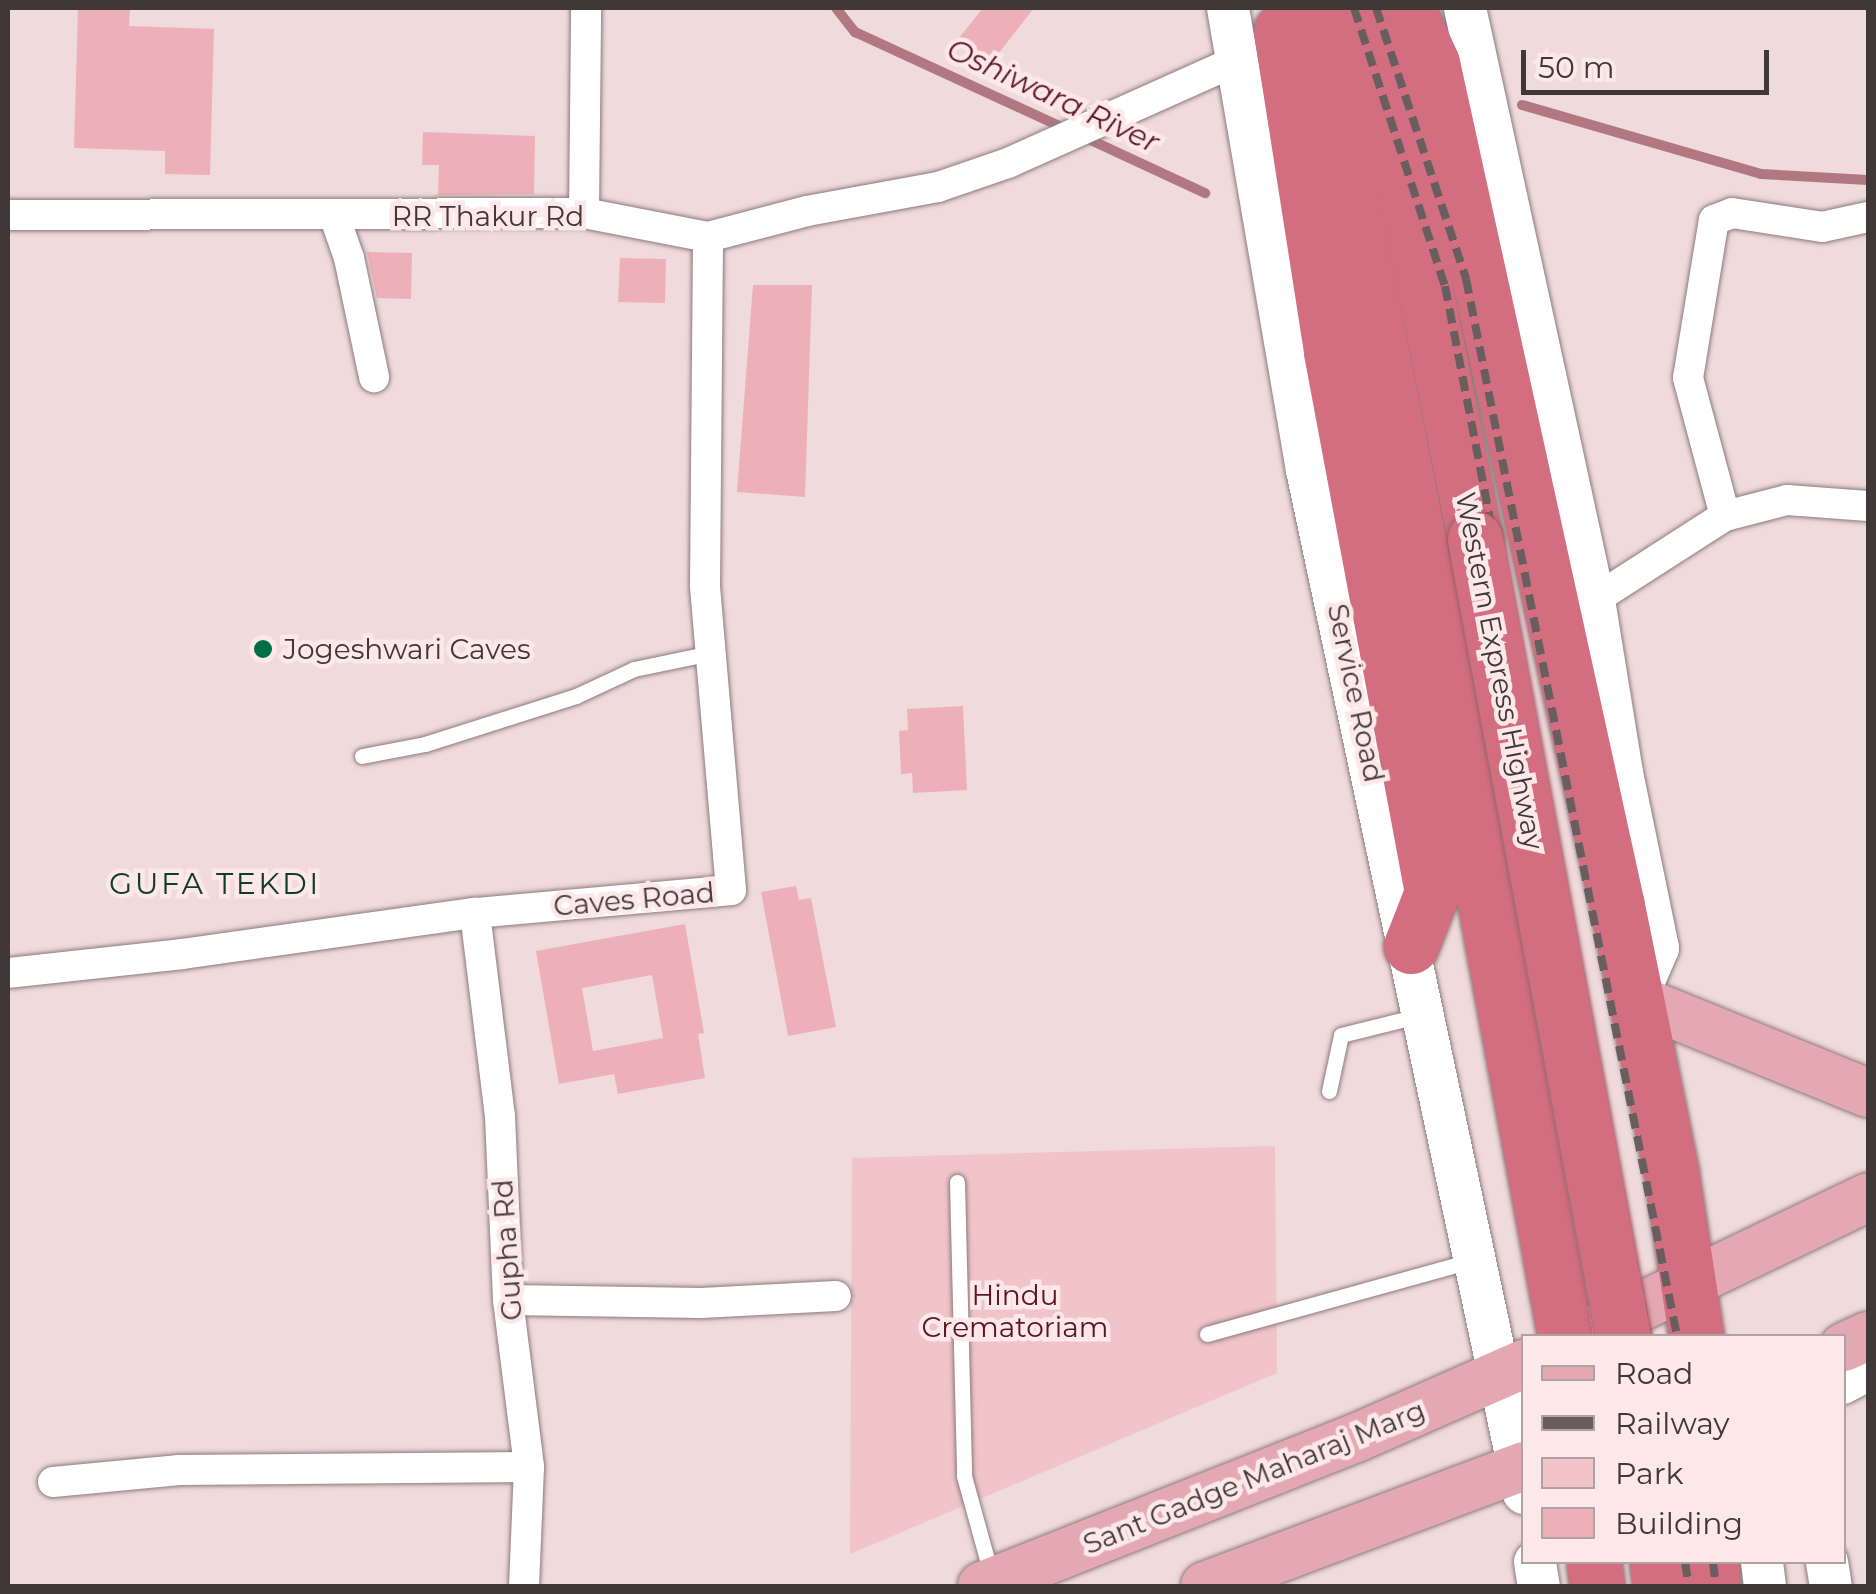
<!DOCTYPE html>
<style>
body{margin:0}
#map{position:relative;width:1876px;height:1594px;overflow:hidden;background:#efdadc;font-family:Montserrat,sans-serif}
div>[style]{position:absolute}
.green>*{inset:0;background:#f0c4c9}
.stream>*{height:10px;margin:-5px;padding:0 5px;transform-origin:5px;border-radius:5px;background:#b17880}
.building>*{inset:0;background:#eeb0b8}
.roads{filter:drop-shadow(0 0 2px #8d7a7c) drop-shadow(0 0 2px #8d7a7c)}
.lane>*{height:15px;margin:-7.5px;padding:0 7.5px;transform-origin:7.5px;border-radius:7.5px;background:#fff}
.street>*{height:30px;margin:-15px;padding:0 15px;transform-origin:15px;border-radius:15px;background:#fff}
.secondary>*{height:42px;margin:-21px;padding:0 21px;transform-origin:21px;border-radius:21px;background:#fff}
.primary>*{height:48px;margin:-24px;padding:0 24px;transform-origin:24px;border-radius:24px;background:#e4a8b2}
.highway>*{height:55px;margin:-27.5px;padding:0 27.5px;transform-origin:27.5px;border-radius:27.5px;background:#d26e7f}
.rail>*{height:8px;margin-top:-4px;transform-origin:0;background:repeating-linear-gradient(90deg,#695e5f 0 15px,transparent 0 23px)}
.bridges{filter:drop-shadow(0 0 2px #9f5b66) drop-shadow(0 0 2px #9f5b66)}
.highway-bridge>*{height:55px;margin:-27.5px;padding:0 27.5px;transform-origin:27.5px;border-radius:27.5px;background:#d26e7f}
.dots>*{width:28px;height:28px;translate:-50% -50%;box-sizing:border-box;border:5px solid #fce7e9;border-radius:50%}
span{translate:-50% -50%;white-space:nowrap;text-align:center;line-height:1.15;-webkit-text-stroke:9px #fce7e9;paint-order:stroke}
.street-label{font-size:28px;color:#403838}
.poi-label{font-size:28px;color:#403838}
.left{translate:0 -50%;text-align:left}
.park-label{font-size:28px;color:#5c1526}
.water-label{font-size:30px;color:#5e1728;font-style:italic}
.neighbourhood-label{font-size:30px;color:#103c29;letter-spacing:2.5px}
.frame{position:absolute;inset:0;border:10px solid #403838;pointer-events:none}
.legend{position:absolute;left:1521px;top:1334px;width:325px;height:230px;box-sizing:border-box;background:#fce7e9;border:2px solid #b1a1a2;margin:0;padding:12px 18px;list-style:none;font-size:30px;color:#403838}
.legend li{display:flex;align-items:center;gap:20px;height:50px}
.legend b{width:50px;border:2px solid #b1a1a2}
.scale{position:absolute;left:1521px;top:50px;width:248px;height:45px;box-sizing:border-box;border:5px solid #403838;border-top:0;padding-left:12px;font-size:30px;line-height:35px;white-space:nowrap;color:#403838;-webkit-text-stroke:8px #fce7e9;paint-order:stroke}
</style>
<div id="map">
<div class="green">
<div style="clip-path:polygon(1275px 1146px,1277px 1373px,850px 1554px,852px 1158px)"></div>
</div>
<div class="stream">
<div style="left:836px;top:8px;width:31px;rotate:52deg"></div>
<div style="left:855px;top:32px;width:232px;rotate:24.7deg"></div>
<div style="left:1522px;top:105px;width:249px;rotate:16.1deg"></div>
<div style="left:1761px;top:174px;width:107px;rotate:3.2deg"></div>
<div style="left:1082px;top:136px;width:136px;rotate:24.9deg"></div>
</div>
<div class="building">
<div style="clip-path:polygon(78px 8px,130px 8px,129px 26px,214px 29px,210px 175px,165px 174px,165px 151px,74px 148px)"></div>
<div style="clip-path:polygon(983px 8px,1034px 8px,991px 63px,959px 38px)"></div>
<div style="clip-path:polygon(423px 132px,535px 136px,534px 194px,438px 195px,439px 165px,422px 165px)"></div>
<div style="clip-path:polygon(367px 252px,412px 253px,411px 299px,377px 298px)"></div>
<div style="clip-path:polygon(620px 258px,666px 259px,665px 303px,618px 302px)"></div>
<div style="clip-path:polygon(753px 285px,812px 285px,805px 497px,737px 492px)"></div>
<div style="clip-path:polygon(963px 706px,967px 790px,913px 793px,912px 773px,901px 774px,899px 731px,908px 730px,907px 709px)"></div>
<div style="clip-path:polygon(796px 886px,799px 900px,811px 898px,836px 1027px,788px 1036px,761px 892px)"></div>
<div style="clip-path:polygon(evenodd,685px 924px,704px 1033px,698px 1034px,705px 1078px,618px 1094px,614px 1074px,559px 1084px,536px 951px,685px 924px,652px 975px,663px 1038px,593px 1051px,582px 988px,652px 975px)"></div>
</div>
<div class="roads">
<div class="lane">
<div style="left:362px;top:756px;width:64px;rotate:-10.8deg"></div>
<div style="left:425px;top:744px;width:158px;rotate:-17.6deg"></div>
<div style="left:576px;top:696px;width:64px;rotate:-25deg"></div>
<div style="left:634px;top:669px;width:79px;rotate:-11.7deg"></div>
<div style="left:1329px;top:1091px;width:57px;rotate:-77.9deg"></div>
<div style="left:1341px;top:1035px;width:82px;rotate:-14deg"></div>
<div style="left:957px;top:1182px;width:294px;rotate:88.6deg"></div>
<div style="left:964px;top:1476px;width:102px;rotate:74.6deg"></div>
<div style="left:1207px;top:1334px;width:276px;rotate:-15.5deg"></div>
</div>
<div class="street">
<div style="left:584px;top:213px;width:205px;rotate:-89.4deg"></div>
<div style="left:8px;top:215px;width:576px;rotate:-0.2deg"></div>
<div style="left:584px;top:213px;width:126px;rotate:11deg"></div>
<div style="left:708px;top:237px;width:102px;rotate:-14.7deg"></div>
<div style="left:807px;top:211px;width:133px;rotate:-10.4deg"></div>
<div style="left:938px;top:187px;width:74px;rotate:-18.9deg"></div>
<div style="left:1008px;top:163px;width:250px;rotate:-24.1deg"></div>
<div style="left:334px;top:215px;width:46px;rotate:70.8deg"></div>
<div style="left:349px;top:258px;width:122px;rotate:78.1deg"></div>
<div style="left:1725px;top:516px;width:143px;rotate:-105deg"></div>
<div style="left:1688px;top:378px;width:160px;rotate:-80.7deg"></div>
<div style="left:1714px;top:220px;width:19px;rotate:-21deg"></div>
<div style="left:1732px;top:213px;width:91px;rotate:8.8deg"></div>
<div style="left:1822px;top:227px;width:47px;rotate:-12.3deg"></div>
<div style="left:1594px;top:600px;width:156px;rotate:-32.7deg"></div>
<div style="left:1725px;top:516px;width:64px;rotate:-14.5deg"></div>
<div style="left:1787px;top:500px;width:81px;rotate:4.2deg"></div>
<div style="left:475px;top:913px;width:205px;rotate:83deg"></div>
<div style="left:500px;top:1116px;width:184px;rotate:87.5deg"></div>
<div style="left:508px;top:1300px;width:168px;rotate:82.8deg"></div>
<div style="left:529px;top:1467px;width:119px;rotate:92.4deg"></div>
<div style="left:8px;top:973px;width:175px;rotate:-6.2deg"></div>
<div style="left:182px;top:954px;width:296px;rotate:-8deg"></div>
<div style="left:475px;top:913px;width:257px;rotate:-5.1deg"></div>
<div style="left:731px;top:890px;width:306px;rotate:-94.9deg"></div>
<div style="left:705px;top:585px;width:348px;rotate:-89.5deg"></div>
<div style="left:508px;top:1300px;width:193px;rotate:0.9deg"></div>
<div style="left:701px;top:1303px;width:135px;rotate:-3deg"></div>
<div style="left:1844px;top:1389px;width:27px;rotate:-28deg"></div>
<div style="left:53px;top:1482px;width:127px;rotate:-5.4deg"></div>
<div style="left:179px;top:1470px;width:350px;rotate:-0.5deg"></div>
</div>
<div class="secondary">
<div style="left:1228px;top:8px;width:469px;rotate:80.3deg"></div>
<div style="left:1307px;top:470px;width:1046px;rotate:78.02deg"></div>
<div style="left:1465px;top:8px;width:606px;rotate:77.71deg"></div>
<div style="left:1594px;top:600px;width:175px;rotate:80.8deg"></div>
<div style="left:1622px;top:773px;width:179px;rotate:78.4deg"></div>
<div style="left:1658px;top:948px;width:56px;rotate:113.3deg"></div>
<div style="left:1535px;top:1562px;width:24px;rotate:81deg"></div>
<div style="left:1762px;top:1562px;width:24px;rotate:83deg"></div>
<div style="left:1827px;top:1562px;width:24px;rotate:81deg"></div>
</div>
<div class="primary">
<div style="left:1636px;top:999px;width:250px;rotate:22.1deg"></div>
<div style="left:1588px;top:1332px;width:311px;rotate:-25.7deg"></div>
<div style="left:1844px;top:1347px;width:26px;rotate:-25deg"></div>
<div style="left:982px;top:1586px;width:402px;rotate:-21.6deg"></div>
<div style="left:1356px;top:1438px;width:184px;rotate:-23.8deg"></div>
<div style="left:1205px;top:1586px;width:341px;rotate:-20.6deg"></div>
</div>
<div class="highway">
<div style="left:1314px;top:8px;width:552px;rotate:78.93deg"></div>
<div style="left:1420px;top:550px;width:799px;rotate:79.55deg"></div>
<div style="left:1369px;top:8px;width:541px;rotate:78.71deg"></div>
<div style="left:1407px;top:8px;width:60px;rotate:65.6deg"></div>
<div style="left:1432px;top:63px;width:863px;rotate:77.62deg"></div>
<div style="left:1617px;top:906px;width:271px;rotate:78.5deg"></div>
<div style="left:1671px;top:1172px;width:166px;rotate:81.3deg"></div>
<div style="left:1281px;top:31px;width:325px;rotate:81.1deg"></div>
<div style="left:1331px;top:352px;width:549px;rotate:79.41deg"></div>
<div style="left:1432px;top:892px;width:58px;rotate:111.3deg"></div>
<div style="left:1594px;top:1562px;width:24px;rotate:83deg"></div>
<div style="left:1657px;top:1562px;width:24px;rotate:83deg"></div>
<div style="left:1711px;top:1562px;width:24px;rotate:88deg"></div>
</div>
</div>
<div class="rail">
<div style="left:1354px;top:8px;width:293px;rotate:71.9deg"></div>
<div style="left:1445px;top:286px;width:1069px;rotate:79.06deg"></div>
<div style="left:1376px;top:8px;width:286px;rotate:71.6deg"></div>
<div style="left:1466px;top:279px;width:1078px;rotate:78.71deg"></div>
<div style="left:1685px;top:1562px;width:24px;rotate:81deg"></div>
<div style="left:1713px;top:1562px;width:24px;rotate:83deg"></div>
</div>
<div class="bridges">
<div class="highway-bridge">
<div style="left:1475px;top:539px;width:811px;rotate:79.48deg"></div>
</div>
</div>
<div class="dots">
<div style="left:263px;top:649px;background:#006f48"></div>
</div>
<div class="street-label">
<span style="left:488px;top:216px">RR Thakur Rd</span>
<span style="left:1500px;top:671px;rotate:79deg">Western Express Highway</span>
<span style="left:1356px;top:693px;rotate:78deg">Service Road</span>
<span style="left:634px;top:899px;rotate:-5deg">Caves Road</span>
<span style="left:507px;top:1250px;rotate:-94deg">Gupha Rd</span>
<span style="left:1254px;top:1477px;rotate:-22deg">Sant Gadge Maharaj Marg</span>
</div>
<div class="poi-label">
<span class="left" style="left:283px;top:649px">Jogeshwari Caves</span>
</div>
<div class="park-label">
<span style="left:1015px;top:1311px">Hindu<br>Crematoriam</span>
</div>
<div class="water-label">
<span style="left:1053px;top:96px;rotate:25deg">Oshiwara River</span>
</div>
<div class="neighbourhood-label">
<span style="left:215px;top:884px">GUFA TEKDI</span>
</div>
<div class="frame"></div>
<ul class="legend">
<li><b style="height:12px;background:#e4a8b2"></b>Road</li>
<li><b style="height:12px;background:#695e5f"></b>Railway</li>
<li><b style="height:28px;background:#f0c4c9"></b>Park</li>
<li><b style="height:28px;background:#eeb0b8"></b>Building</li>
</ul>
<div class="scale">50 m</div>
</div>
